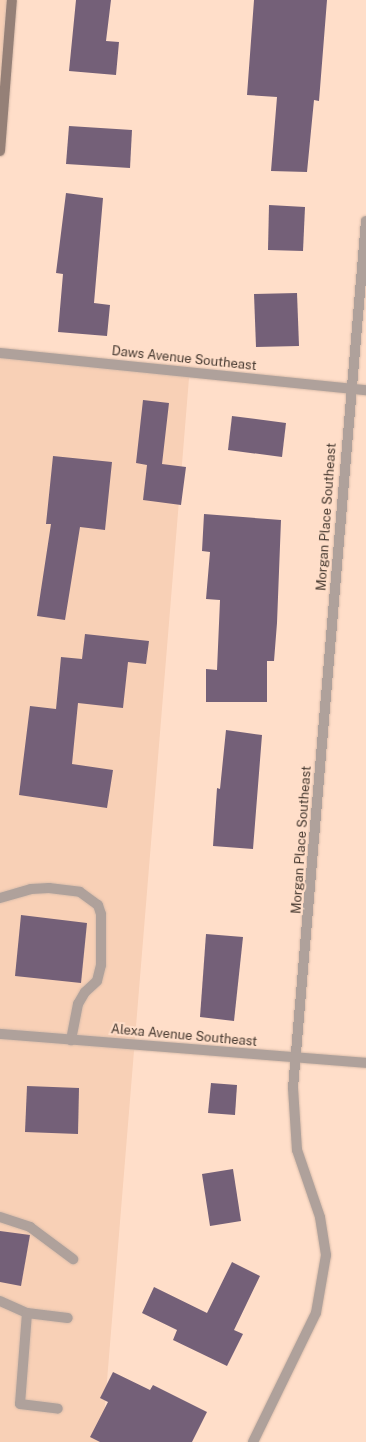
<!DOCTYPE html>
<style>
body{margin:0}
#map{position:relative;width:366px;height:1442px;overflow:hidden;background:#ffdec9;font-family:"Public Sans",sans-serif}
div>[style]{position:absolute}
.built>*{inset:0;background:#f8d0b6}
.building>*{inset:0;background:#746078}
.roads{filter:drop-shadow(0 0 1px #dabdab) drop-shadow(0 0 1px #dabdab)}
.service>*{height:10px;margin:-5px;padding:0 5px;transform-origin:5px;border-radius:5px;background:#afa19b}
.minor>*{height:10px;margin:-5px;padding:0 5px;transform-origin:5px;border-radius:5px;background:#afa19b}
.secondary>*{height:10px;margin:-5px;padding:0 5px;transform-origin:5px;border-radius:5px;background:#958077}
span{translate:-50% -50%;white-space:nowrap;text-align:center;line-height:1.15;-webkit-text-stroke:4px #ffdec9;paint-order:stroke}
.street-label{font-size:13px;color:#473a31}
</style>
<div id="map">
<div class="built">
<div style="clip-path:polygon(0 0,15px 0,0 144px)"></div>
<div style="clip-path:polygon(0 352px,190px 366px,102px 1442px,0 1442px)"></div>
</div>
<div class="building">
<div style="clip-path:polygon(76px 0,111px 0,106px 41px,119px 42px,116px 75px,69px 71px)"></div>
<div style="clip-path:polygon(254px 0,327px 0,319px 101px,314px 100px,307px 172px,271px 171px,277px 97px,247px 95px)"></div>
<div style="clip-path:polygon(69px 126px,132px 130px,130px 168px,66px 164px)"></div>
<div style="clip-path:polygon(66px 193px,103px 198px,94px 303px,110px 305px,107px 336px,58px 332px,63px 274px,56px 273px)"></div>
<div style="clip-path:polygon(269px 205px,305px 207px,303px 251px,268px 250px)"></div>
<div style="clip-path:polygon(297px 293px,299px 346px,256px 347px,254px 294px)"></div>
<div style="clip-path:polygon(143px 400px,169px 403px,162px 464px,186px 467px,181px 505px,143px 500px,147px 465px,136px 463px)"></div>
<div style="clip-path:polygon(232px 416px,286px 423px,282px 457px,228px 450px)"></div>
<div style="clip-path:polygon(53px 456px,112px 462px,105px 530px,80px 527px,65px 620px,37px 616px,51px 524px,46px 524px)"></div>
<div style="clip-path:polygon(204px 514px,281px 520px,277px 623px,274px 661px,267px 661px,267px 702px,206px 702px,206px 669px,217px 670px,220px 600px,206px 599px,210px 552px,202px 551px)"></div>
<div style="clip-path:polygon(85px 634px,149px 641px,146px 664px,128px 662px,123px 708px,78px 703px,72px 764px,113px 770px,107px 808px,19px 795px,30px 706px,56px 709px,61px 657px,82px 659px)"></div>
<div style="clip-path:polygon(226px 730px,262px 735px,253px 849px,213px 846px,217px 788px,220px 789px)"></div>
<div style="clip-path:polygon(21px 915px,87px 923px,81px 983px,15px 976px)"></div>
<div style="clip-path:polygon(206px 934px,243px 937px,234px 1021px,200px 1017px)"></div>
<div style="clip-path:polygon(211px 1083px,237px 1085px,235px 1115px,208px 1113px)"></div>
<div style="clip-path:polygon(27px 1086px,79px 1088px,78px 1134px,25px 1132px)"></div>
<div style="clip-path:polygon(233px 1169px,241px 1221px,210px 1226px,202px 1174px)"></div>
<div style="clip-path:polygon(0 1231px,30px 1235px,21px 1286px,0 1282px)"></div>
<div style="clip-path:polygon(232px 1262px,260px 1276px,234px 1330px,243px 1334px,227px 1366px,173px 1340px,177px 1330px,142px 1313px,154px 1287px,207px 1313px)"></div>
<div style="clip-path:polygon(113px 1372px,150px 1390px,153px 1385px,207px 1412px,192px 1442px,100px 1442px,90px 1437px,108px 1402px,100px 1398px)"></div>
</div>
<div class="roads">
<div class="service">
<div style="left:0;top:898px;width:32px;rotate:-16deg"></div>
<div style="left:31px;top:889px;width:18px;rotate:-3deg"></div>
<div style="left:49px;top:888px;width:31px;rotate:7deg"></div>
<div style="left:80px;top:892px;width:22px;rotate:36deg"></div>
<div style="left:98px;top:905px;width:9px;rotate:72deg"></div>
<div style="left:101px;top:914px;width:51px;rotate:90deg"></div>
<div style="left:101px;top:965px;width:16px;rotate:104deg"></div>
<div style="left:97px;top:981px;width:16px;rotate:137deg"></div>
<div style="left:85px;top:992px;width:14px;rotate:120deg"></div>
<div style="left:78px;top:1004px;width:37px;rotate:101deg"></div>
<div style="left:0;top:1217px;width:32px;rotate:18deg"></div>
<div style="left:30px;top:1227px;width:54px;rotate:36.7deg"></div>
<div style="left:0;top:1301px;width:30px;rotate:24deg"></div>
<div style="left:27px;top:1313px;width:91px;rotate:94.4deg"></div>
<div style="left:20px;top:1404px;width:38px;rotate:7deg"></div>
<div style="left:27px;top:1313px;width:41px;rotate:7deg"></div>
</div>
<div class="minor">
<div style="left:0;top:353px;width:368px;rotate:5.8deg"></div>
<div style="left:0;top:1034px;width:367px;rotate:4.5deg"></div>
<div style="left:253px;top:1442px;width:144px;rotate:-64deg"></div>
<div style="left:316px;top:1313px;width:59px;rotate:-80.2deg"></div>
<div style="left:326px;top:1255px;width:38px;rotate:-99deg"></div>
<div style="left:320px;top:1217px;width:71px;rotate:-108.9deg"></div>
<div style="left:297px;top:1150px;width:62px;rotate:-93.7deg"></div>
<div style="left:293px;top:1088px;width:870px;rotate:-85.19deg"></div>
</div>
<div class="secondary">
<div style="left:0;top:151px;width:151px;rotate:-85.5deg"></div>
</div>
</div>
<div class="street-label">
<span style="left:184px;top:359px;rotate:6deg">Daws Avenue Southeast</span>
<span style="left:327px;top:517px;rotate:-86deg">Morgan Place Southeast</span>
<span style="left:302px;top:840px;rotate:-86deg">Morgan Place Southeast</span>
<span style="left:184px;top:1036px;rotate:5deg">Alexa Avenue Southeast</span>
</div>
</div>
